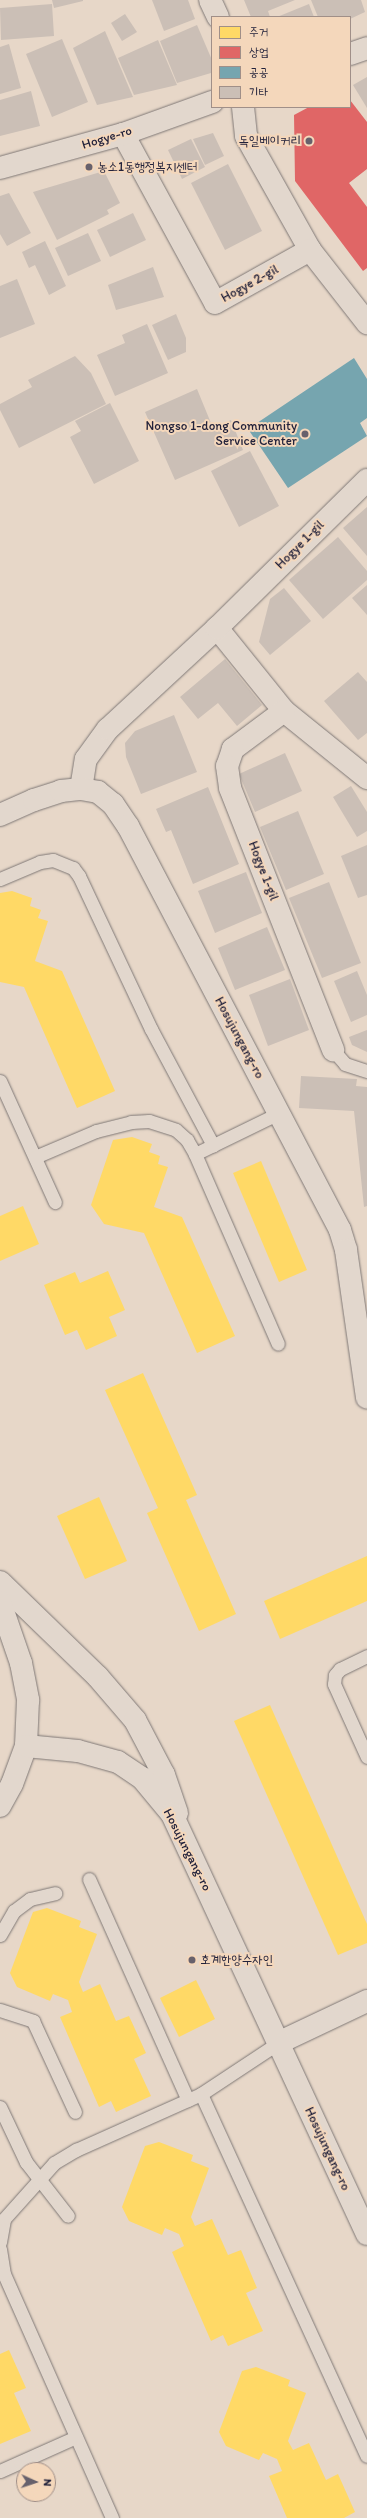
<!DOCTYPE html>
<meta charset="utf-8">
<style>
body{margin:0}
#map{position:relative;width:367px;height:2518px;overflow:hidden;background:#e7d7c8;font-family:Itim,"Poor Story",sans-serif}
div>[style]{position:absolute}
.homes>*{inset:0;background:#ffd966}
.shops>*{inset:0;background:#e06666}
.public>*{inset:0;background:#76a5af}
.building>*{inset:0;background:#cbbfb6}
.roads{filter:drop-shadow(0 0 1px #7f7876) drop-shadow(0 0 1px #7f7876)}
.service>*{height:13px;margin:-6.5px;padding:0 6.5px;transform-origin:6.5px;border-radius:6.5px;background:#e2d7cd}
.minor>*{height:22px;margin:-11px;padding:0 11px;transform-origin:11px;border-radius:11px;background:#e2d7cd}
.tertiary>*{height:22px;margin:-11px;padding:0 11px;transform-origin:11px;border-radius:11px;background:#e2d7cd}
.dots>*{width:11px;height:11px;translate:-50% -50%;box-sizing:border-box;border:2px solid #f4d7bb;border-radius:50%}
span{translate:-50% -50%;white-space:nowrap;text-align:center;line-height:1.15;-webkit-text-stroke:4px #f4d7bb;paint-order:stroke}
.street-label{font-size:13px;color:#22223b}
.poi-label{font-size:13px;color:#22223b}
.right{translate:-100% -50%;text-align:right}
.left{translate:0 -50%;text-align:left}
.legend{position:absolute;left:211px;top:16px;width:140px;height:92px;box-sizing:border-box;background:#f4d7bb;border:1px solid #a08f88;margin:0;padding:5px 7px;list-style:none;font-size:12px;color:#22223b}
.legend li{display:flex;align-items:center;gap:8px;height:20px}
.legend b{width:20px;border:1px solid #a08f88}
.north{position:absolute;left:16px;top:2462px;width:40px;height:40px;box-sizing:border-box;background:#f4d7bb;border:1px solid #a08f88;border-radius:50%;rotate:93deg;font-size:11px;font-weight:700;line-height:16px;text-align:center;color:#22223b}
.north::after{content:'';display:block;margin:auto;width:14px;height:18px;background:#67616c;clip-path:polygon(50% 0,100% 100%,50% 72%,0 100%)}
</style>
<div id="map">
<div class="homes">
<div style="clip-path:polygon(12px 891px,32px 898px,30px 906px,41px 910px,38px 918px,48px 921px,35px 961px,62px 971px,115px 1091px,77px 1108px,24px 987px,0 982px,0 893px)"></div>
<div style="clip-path:polygon(132px 1137px,152px 1144px,149px 1152px,160px 1156px,158px 1164px,168px 1167px,154px 1207px,182px 1217px,235px 1336px,197px 1353px,144px 1233px,104px 1224px,91px 1205px,113px 1140px)"></div>
<div style="clip-path:polygon(261px 1161px,307px 1270px,279px 1282px,233px 1173px)"></div>
<div style="clip-path:polygon(23px 1206px,39px 1244px,0 1261px,0 1216px)"></div>
<div style="clip-path:polygon(108px 1271px,125px 1310px,109px 1317px,117px 1336px,86px 1350px,77px 1330px,65px 1335px,44px 1285px,75px 1272px,80px 1283px)"></div>
<div style="clip-path:polygon(143px 1373px,197px 1495px,186px 1500px,236px 1614px,199px 1631px,147px 1513px,158px 1508px,105px 1390px)"></div>
<div style="clip-path:polygon(99px 1497px,127px 1561px,85px 1579px,57px 1516px)"></div>
<div style="clip-path:polygon(367px 1556px,367px 1601px,280px 1639px,264px 1601px)"></div>
<div style="clip-path:polygon(270px 1705px,367px 1924px,367px 1943px,338px 1955px,234px 1721px)"></div>
<div style="clip-path:polygon(47px 1908px,81px 1921px,79px 1927px,97px 1934px,79px 1982px,83px 1992px,100px 1984px,116px 2021px,129px 2016px,146px 2053px,134px 2059px,151px 2096px,116px 2112px,111px 2101px,99px 2107px,60px 2017px,72px 2012px,68px 2000px,53px 1994px,50px 2001px,17px 1987px,10px 1973px,33px 1912px)"></div>
<div style="clip-path:polygon(196px 1980px,215px 2019px,179px 2037px,160px 1998px)"></div>
<div style="clip-path:polygon(159px 2142px,193px 2155px,191px 2161px,209px 2168px,191px 2217px,195px 2226px,212px 2219px,228px 2255px,241px 2250px,257px 2288px,246px 2293px,263px 2331px,228px 2346px,223px 2335px,211px 2341px,172px 2252px,184px 2246px,179px 2234px,165px 2228px,162px 2235px,129px 2221px,122px 2207px,145px 2146px)"></div>
<div style="clip-path:polygon(9px 2350px,26px 2388px,14px 2393px,31px 2431px,0 2444px,0 2354px)"></div>
<div style="clip-path:polygon(256px 2367px,290px 2380px,288px 2386px,306px 2393px,288px 2441px,293px 2450px,309px 2443px,326px 2480px,338px 2474px,355px 2512px,344px 2518px,287px 2518px,269px 2476px,282px 2471px,277px 2459px,263px 2453px,259px 2460px,226px 2446px,219px 2432px,242px 2371px)"></div>
</div>
<div class="shops">
<div style="clip-path:polygon(350px 100px,367px 122px,367px 169px,349px 183px,367px 207px,367px 268px,363px 271px,295px 181px,294px 115px,309px 107px,350px 107px)"></div>
</div>
<div class="public">
<div style="clip-path:polygon(354px 358px,367px 379px,367px 418px,360px 423px,367px 436px,288px 488px,248px 429px)"></div>
</div>
<div class="building">
<div style="clip-path:polygon(52px 0,83px 0,83px 1px,54px 8px)"></div>
<div style="clip-path:polygon(152px 0,188px 0,195px 19px,164px 31px)"></div>
<div style="clip-path:polygon(244px 0,295px 0,268px 11px,270px 17px,251px 17px)"></div>
<div style="clip-path:polygon(311px 0,361px 0,365px 12px,350px 19px,318px 17px)"></div>
<div style="clip-path:polygon(52px 4px,54px 36px,1px 40px,0 8px)"></div>
<div style="clip-path:polygon(309px 4px,314px 17px,277px 17px)"></div>
<div style="clip-path:polygon(125px 14px,137px 32px,122px 41px,111px 23px)"></div>
<div style="clip-path:polygon(197px 25px,212px 60px,211px 73px,177px 83px,160px 41px)"></div>
<div style="clip-path:polygon(105px 31px,133px 97px,97px 105px,73px 48px)"></div>
<div style="clip-path:polygon(62px 39px,88px 102px,52px 117px,26px 54px)"></div>
<div style="clip-path:polygon(158px 40px,177px 85px,134px 95px,118px 58px)"></div>
<div style="clip-path:polygon(9px 44px,21px 88px,0 94px,0 47px)"></div>
<div style="clip-path:polygon(367px 77px,367px 108px,353px 85px)"></div>
<div style="clip-path:polygon(31px 91px,40px 126px,0 136px,0 100px)"></div>
<div style="clip-path:polygon(213px 133px,224px 156px,205px 165px,193px 139px)"></div>
<div style="clip-path:polygon(191px 139px,205px 167px,182px 179px,168px 150px)"></div>
<div style="clip-path:polygon(228px 164px,262px 231px,225px 250px,191px 183px)"></div>
<div style="clip-path:polygon(104px 171px,120px 203px,107px 210px,109px 214px,57px 240px,33px 192px)"></div>
<div style="clip-path:polygon(9px 193px,31px 233px,7px 246px,0 234px,0 196px)"></div>
<div style="clip-path:polygon(133px 213px,146px 240px,110px 257px,97px 230px)"></div>
<div style="clip-path:polygon(88px 233px,101px 261px,68px 276px,55px 248px)"></div>
<div style="clip-path:polygon(45px 241px,66px 286px,49px 295px,35px 265px,29px 268px,22px 252px)"></div>
<div style="clip-path:polygon(153px 267px,164px 297px,116px 310px,108px 285px)"></div>
<div style="clip-path:polygon(17px 279px,35px 324px,0 338px,0 286px)"></div>
<div style="clip-path:polygon(176px 314px,186px 338px,186px 352px,168px 360px,152px 325px)"></div>
<div style="clip-path:polygon(147px 324px,168px 373px,115px 396px,97px 355px,125px 343px,122px 335px)"></div>
<div style="clip-path:polygon(75px 356px,91px 373px,106px 404px,19px 448px,0 410px,0 404px,32px 387px,28px 380px)"></div>
<div style="clip-path:polygon(197px 389px,213px 428px,231px 420px,243px 450px,175px 480px,145px 412px)"></div>
<div style="clip-path:polygon(110px 403px,139px 461px,94px 484px,70px 437px,81px 431px,75px 421px)"></div>
<div style="clip-path:polygon(250px 451px,279px 506px,239px 527px,211px 471px)"></div>
<div style="clip-path:polygon(367px 507px,367px 556px,343px 528px)"></div>
<div style="clip-path:polygon(338px 537px,367px 571px,367px 580px,323px 619px,289px 580px)"></div>
<div style="clip-path:polygon(367px 585px,367px 615px,352px 598px)"></div>
<div style="clip-path:polygon(284px 588px,311px 621px,270px 655px,259px 642px,270px 599px)"></div>
<div style="clip-path:polygon(225px 659px,262px 705px,237px 726px,218px 703px,198px 719px,180px 697px)"></div>
<div style="clip-path:polygon(358px 672px,367px 682px,367px 733px,358px 740px,324px 701px)"></div>
<div style="clip-path:polygon(174px 715px,197px 772px,141px 794px,126px 757px,125px 743px,135px 731px)"></div>
<div style="clip-path:polygon(285px 753px,302px 791px,255px 812px,239px 774px)"></div>
<div style="clip-path:polygon(351px 786px,367px 812px,367px 831px,357px 837px,333px 797px)"></div>
<div style="clip-path:polygon(208px 787px,239px 864px,193px 884px,171px 830px,166px 832px,156px 809px)"></div>
<div style="clip-path:polygon(298px 811px,324px 874px,286px 890px,260px 827px)"></div>
<div style="clip-path:polygon(367px 845px,367px 895px,358px 898px,341px 856px)"></div>
<div style="clip-path:polygon(246px 872px,262px 913px,215px 933px,198px 891px)"></div>
<div style="clip-path:polygon(329px 882px,361px 963px,322px 978px,289px 898px)"></div>
<div style="clip-path:polygon(267px 927px,285px 970px,235px 990px,218px 948px)"></div>
<div style="clip-path:polygon(357px 971px,367px 995px,367px 1015px,351px 1022px,334px 981px)"></div>
<div style="clip-path:polygon(290px 979px,309px 1030px,268px 1046px,249px 995px)"></div>
<div style="clip-path:polygon(367px 1030px,367px 1052px,352px 1045px,349px 1037px)"></div>
<div style="clip-path:polygon(301px 1076px,357px 1079px,356px 1086px,367px 1087px,367px 1206px,364px 1207px,354px 1111px,299px 1108px)"></div>
</div>
<div class="roads">
<div class="service">
<div style="left:0;top:879px;width:43px;rotate:-23deg"></div>
<div style="left:40px;top:862px;width:13px;rotate:-9deg"></div>
<div style="left:53px;top:860px;width:22px;rotate:22deg"></div>
<div style="left:73px;top:868px;width:10px;rotate:53deg"></div>
<div style="left:79px;top:876px;width:169px;rotate:64.8deg"></div>
<div style="left:151px;top:1029px;width:132px;rotate:61.9deg"></div>
<div style="left:333px;top:1050px;width:18px;rotate:49deg"></div>
<div style="left:345px;top:1064px;width:23px;rotate:18deg"></div>
<div style="left:0;top:1081px;width:133px;rotate:65.6deg"></div>
<div style="left:195px;top:1154px;width:93px;rotate:-26deg"></div>
<div style="left:35px;top:1157px;width:66px;rotate:-23.1deg"></div>
<div style="left:96px;top:1131px;width:36px;rotate:-14deg"></div>
<div style="left:131px;top:1122px;width:18px;rotate:-3deg"></div>
<div style="left:149px;top:1121px;width:28px;rotate:18deg"></div>
<div style="left:176px;top:1130px;width:15px;rotate:42deg"></div>
<div style="left:187px;top:1140px;width:16px;rotate:60deg"></div>
<div style="left:195px;top:1154px;width:207px;rotate:66.4deg"></div>
<div style="left:367px;top:1656px;width:30px;rotate:154deg"></div>
<div style="left:340px;top:1669px;width:8px;rotate:130deg"></div>
<div style="left:335px;top:1675px;width:9px;rotate:96deg"></div>
<div style="left:334px;top:1684px;width:80px;rotate:65.7deg"></div>
<div style="left:89px;top:1879px;width:242px;rotate:65.9deg"></div>
<div style="left:0;top:1935px;width:28px;rotate:-60deg"></div>
<div style="left:14px;top:1911px;width:20px;rotate:-37deg"></div>
<div style="left:30px;top:1899px;width:26px;rotate:-13deg"></div>
<div style="left:0;top:2010px;width:35px;rotate:18deg"></div>
<div style="left:33px;top:2021px;width:100px;rotate:65.2deg"></div>
<div style="left:201px;top:2094px;width:398px;rotate:65.4deg"></div>
<div style="left:0;top:2107px;width:61px;rotate:64.7deg"></div>
<div style="left:26px;top:2162px;width:68px;rotate:52.1deg"></div>
<div style="left:0;top:2242px;width:23px;rotate:-80deg"></div>
<div style="left:4px;top:2219px;width:75px;rotate:-48.2deg"></div>
<div style="left:54px;top:2163px;width:26px;rotate:-31deg"></div>
<div style="left:76px;top:2150px;width:137px;rotate:-24.1deg"></div>
<div style="left:201px;top:2094px;width:92px;rotate:-33.5deg"></div>
<div style="left:0;top:2249px;width:25px;rotate:81deg"></div>
<div style="left:4px;top:2274px;width:267px;rotate:66.1deg"></div>
<div style="left:0;top:2471px;width:83px;rotate:-24.1deg"></div>
</div>
<div class="minor">
<div style="left:210px;top:0;width:19px;rotate:65deg"></div>
<div style="left:243px;top:107px;width:29px;rotate:84deg"></div>
<div style="left:246px;top:136px;width:131px;rotate:60.7deg"></div>
<div style="left:123px;top:134px;width:192px;rotate:61.4deg"></div>
<div style="left:215px;top:303px;width:109px;rotate:-29.2deg"></div>
<div style="left:310px;top:250px;width:93px;rotate:52deg"></div>
<div style="left:217px;top:628px;width:107px;rotate:51.1deg"></div>
<div style="left:284px;top:711px;width:107px;rotate:38.9deg"></div>
<div style="left:284px;top:711px;width:64px;rotate:143.3deg"></div>
<div style="left:233px;top:749px;width:18px;rotate:109deg"></div>
<div style="left:227px;top:766px;width:22px;rotate:82deg"></div>
<div style="left:230px;top:788px;width:282px;rotate:68.5deg"></div>
<div style="left:81px;top:789px;width:30px;rotate:-81deg"></div>
<div style="left:86px;top:759px;width:37px;rotate:-54deg"></div>
<div style="left:108px;top:729px;width:149px;rotate:-42.8deg"></div>
<div style="left:217px;top:628px;width:211px;rotate:-44.6deg"></div>
<div style="left:0;top:815px;width:37px;rotate:-24deg"></div>
<div style="left:34px;top:800px;width:28px;rotate:-18deg"></div>
<div style="left:61px;top:791px;width:20px;rotate:-6deg"></div>
<div style="left:81px;top:789px;width:17px;rotate:10deg"></div>
<div style="left:98px;top:792px;width:19px;rotate:39deg"></div>
<div style="left:113px;top:804px;width:27px;rotate:56deg"></div>
<div style="left:128px;top:826px;width:456px;rotate:62.3deg"></div>
<div style="left:340px;top:1230px;width:21px;rotate:73deg"></div>
<div style="left:346px;top:1250px;width:149px;rotate:81.9deg"></div>
<div style="left:278px;top:2043px;width:98px;rotate:-25.3deg"></div>
</div>
<div class="tertiary">
<div style="left:350px;top:54px;width:18px;rotate:-19deg"></div>
<div style="left:0;top:168px;width:128px;rotate:-15.5deg"></div>
<div style="left:123px;top:134px;width:95px;rotate:-19.8deg"></div>
<div style="left:0;top:1582px;width:136px;rotate:44.1deg"></div>
<div style="left:98px;top:1677px;width:57px;rotate:49.3deg"></div>
<div style="left:135px;top:1720px;width:62px;rotate:62.2deg"></div>
<div style="left:164px;top:1775px;width:40px;rotate:71.1deg"></div>
<div style="left:0;top:1602px;width:65px;rotate:71deg"></div>
<div style="left:21px;top:1663px;width:38px;rotate:79deg"></div>
<div style="left:28px;top:1700px;width:46px;rotate:92.5deg"></div>
<div style="left:26px;top:1746px;width:40px;rotate:110.2deg"></div>
<div style="left:12px;top:1784px;width:25px;rotate:119deg"></div>
<div style="left:26px;top:1746px;width:52px;rotate:5.5deg"></div>
<div style="left:78px;top:1751px;width:41px;rotate:15.4deg"></div>
<div style="left:118px;top:1762px;width:29px;rotate:34deg"></div>
<div style="left:142px;top:1778px;width:47px;rotate:50.2deg"></div>
<div style="left:172px;top:1814px;width:463px;rotate:65.1deg"></div>
</div>
</div>
<div class="dots">
<div style="left:309px;top:141px;background:#67616c"></div>
<div style="left:89px;top:167px;background:#67616c"></div>
<div style="left:305px;top:434px;background:#67616c"></div>
<div style="left:192px;top:1960px;background:#67616c"></div>
</div>
<div class="street-label">
<span style="left:107px;top:138px;rotate:-17deg">Hogye-ro</span>
<span style="left:250px;top:284px;rotate:-29deg">Hogye 2-gil</span>
<span style="left:300px;top:545px;rotate:-45deg">Hogye 1-gil</span>
<span style="left:263px;top:871px;rotate:69deg">Hogye 1-gil</span>
<span style="left:239px;top:1038px;rotate:62deg">Hosujungang-ro</span>
<span style="left:187px;top:1850px;rotate:63deg">Hosujungang-ro</span>
<span style="left:327px;top:2149px;rotate:65deg">Hosujungang-ro</span>
</div>
<div class="poi-label">
<span class="right" style="left:301px;top:141px">독일베이커리</span>
<span class="left" style="left:97px;top:167px">농소1동행정복지센터</span>
<span class="right" style="left:297px;top:434px">Nongso 1-dong Community<br>Service Center</span>
<span class="left" style="left:200px;top:1960px">호계한양수자인</span>
</div>
<ul class="legend">
<li><b style="height:11px;background:#ffd966"></b>주거</li>
<li><b style="height:11px;background:#e06666"></b>상업</li>
<li><b style="height:11px;background:#76a5af"></b>공공</li>
<li><b style="height:11px;background:#cbbfb6"></b>기타</li>
</ul>
<div class="north">N</div>
</div>
